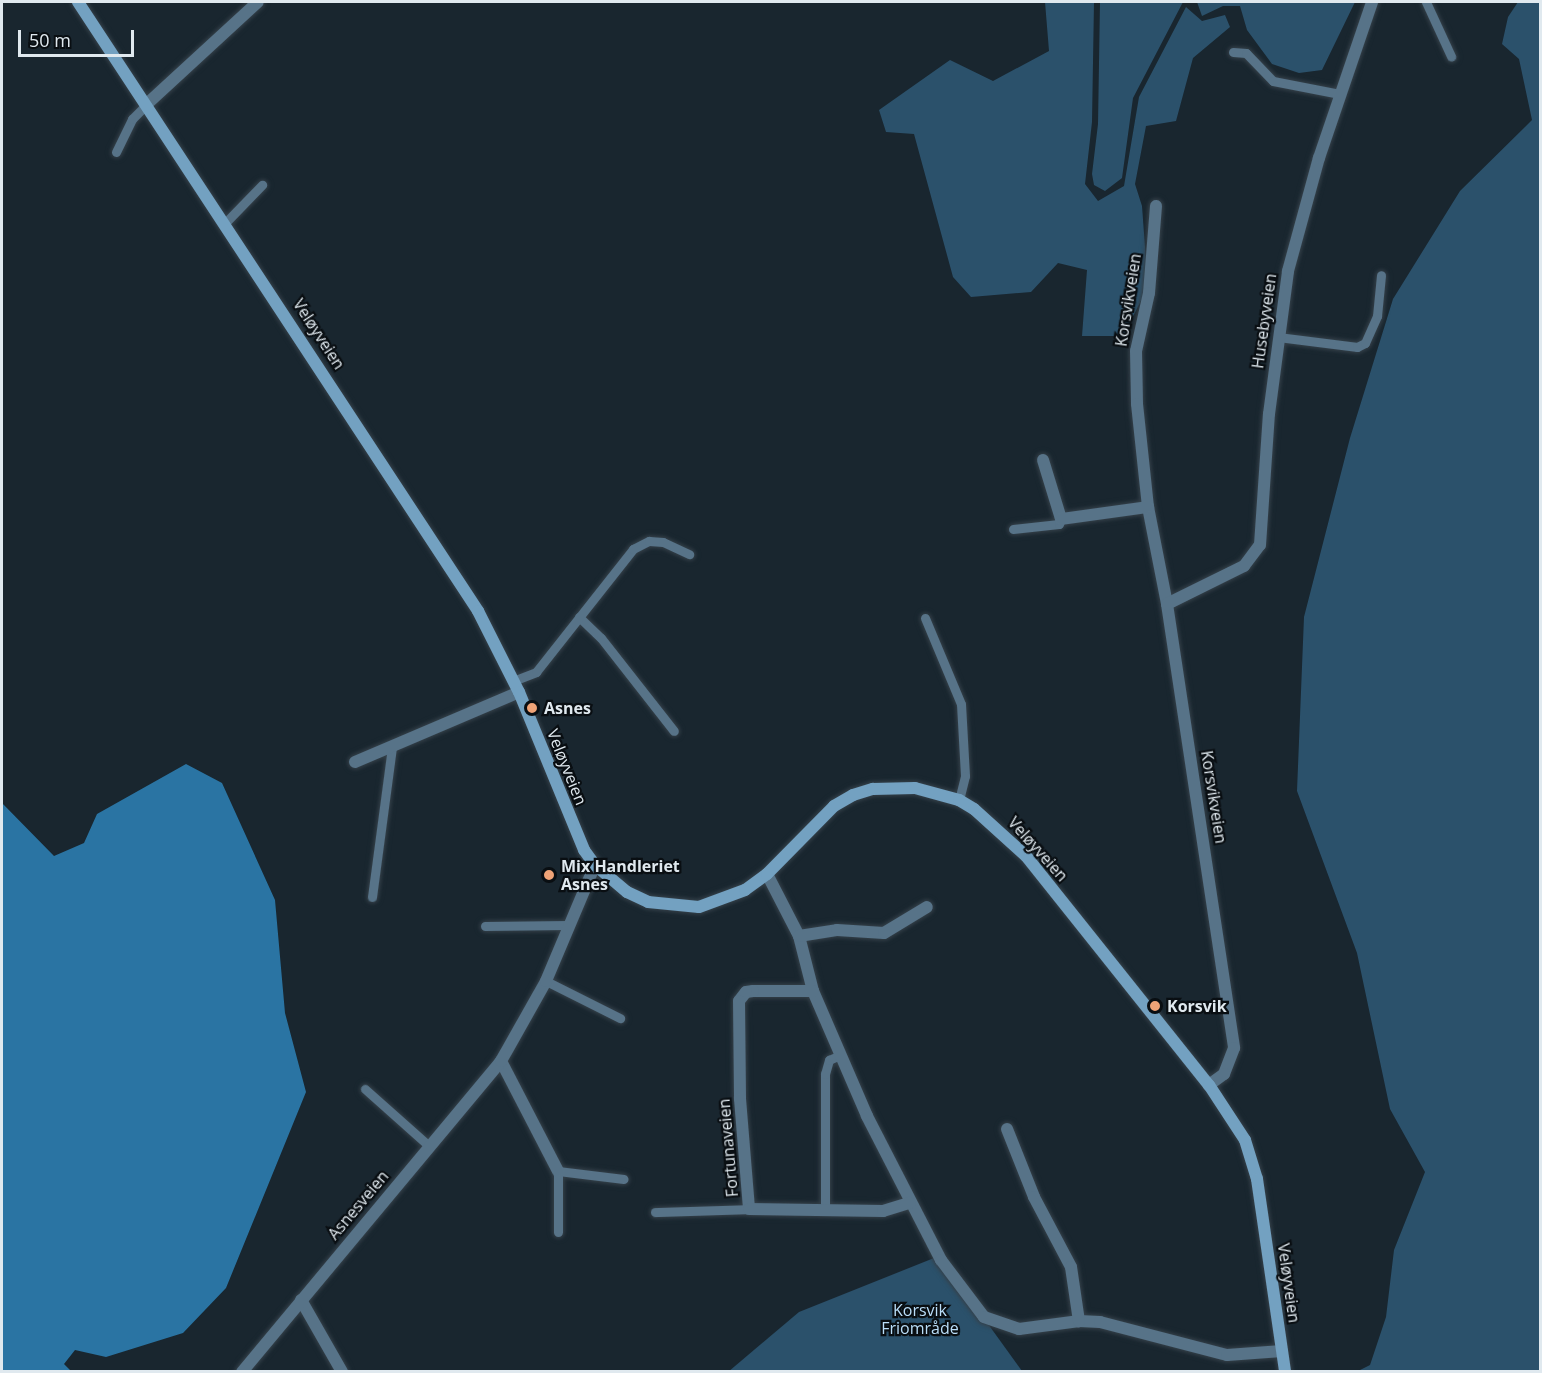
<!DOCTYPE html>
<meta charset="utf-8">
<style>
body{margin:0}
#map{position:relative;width:1542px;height:1373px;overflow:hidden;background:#19262f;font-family:"Open Sans",sans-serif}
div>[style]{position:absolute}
.green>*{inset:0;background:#2b516b}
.water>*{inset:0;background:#2a74a3}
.roads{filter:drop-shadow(0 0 2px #35414a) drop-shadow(0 0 2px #35414a)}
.lane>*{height:9px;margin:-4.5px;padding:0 4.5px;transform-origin:4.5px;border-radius:4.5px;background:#577388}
.street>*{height:12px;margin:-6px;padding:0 6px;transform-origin:6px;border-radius:6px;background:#577388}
.secondary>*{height:12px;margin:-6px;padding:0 6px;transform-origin:6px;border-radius:6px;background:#73a1c1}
.dots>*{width:16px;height:16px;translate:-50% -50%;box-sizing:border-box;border:3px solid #090e12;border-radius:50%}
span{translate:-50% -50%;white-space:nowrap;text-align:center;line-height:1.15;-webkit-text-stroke:4.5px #090e12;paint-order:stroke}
.street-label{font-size:16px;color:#e0e9ef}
.poi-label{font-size:16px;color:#e0e9ef;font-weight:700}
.left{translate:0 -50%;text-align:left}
.park-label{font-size:16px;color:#badef9}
.frame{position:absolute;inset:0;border:3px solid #e0e9ef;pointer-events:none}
.scale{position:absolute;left:18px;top:30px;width:116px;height:27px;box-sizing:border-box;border:3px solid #e0e9ef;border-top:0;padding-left:8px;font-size:18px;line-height:21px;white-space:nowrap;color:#e0e9ef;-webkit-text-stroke:4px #090e12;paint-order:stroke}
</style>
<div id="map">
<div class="green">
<div style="clip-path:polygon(1045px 2px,1094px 2px,1092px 122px,1085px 184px,1098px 201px,1124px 186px,1139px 97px,1186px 7px,1202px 21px,1225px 15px,1230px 27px,1193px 58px,1176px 121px,1146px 126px,1135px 184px,1142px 206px,1148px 287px,1123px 336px,1082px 336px,1087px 270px,1058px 263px,1031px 292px,971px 297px,953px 277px,914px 134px,886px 132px,879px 110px,950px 60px,993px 81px,1049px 51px)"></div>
<div style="clip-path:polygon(1100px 2px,1183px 2px,1133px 98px,1122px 178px,1105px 191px,1094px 185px,1092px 174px,1098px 124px)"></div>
<div style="clip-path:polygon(1197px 2px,1355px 2px,1322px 70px,1299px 73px,1272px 64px,1247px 30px,1240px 6px,1223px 6px,1202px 16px)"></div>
<div style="clip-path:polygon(1518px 2px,1540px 2px,1540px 1371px,1358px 1371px,1370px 1365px,1386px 1317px,1394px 1250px,1425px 1172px,1390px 1109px,1357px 953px,1297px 791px,1304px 617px,1350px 438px,1393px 299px,1460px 191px,1532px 120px,1519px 59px,1502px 44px,1508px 17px)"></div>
<div style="clip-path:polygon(939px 1256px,1022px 1371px,728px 1372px,799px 1312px)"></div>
</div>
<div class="water">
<div style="clip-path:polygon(186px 764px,222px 783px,275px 900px,285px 1013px,306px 1092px,226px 1288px,183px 1333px,106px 1357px,75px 1350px,64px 1364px,71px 1371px,2px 1371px,2px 803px,54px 856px,84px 843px,97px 814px)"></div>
</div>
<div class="roads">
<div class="lane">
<div style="left:1426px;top:2px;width:60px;rotate:65.2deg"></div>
<div style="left:1233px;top:52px;width:13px;rotate:4deg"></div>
<div style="left:1246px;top:53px;width:39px;rotate:46deg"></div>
<div style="left:1273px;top:81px;width:68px;rotate:11deg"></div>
<div style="left:116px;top:152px;width:37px;rotate:-64deg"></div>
<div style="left:132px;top:119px;width:23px;rotate:-45deg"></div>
<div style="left:226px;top:222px;width:52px;rotate:-45.8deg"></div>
<div style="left:1278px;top:337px;width:80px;rotate:7.2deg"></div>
<div style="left:1357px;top:347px;width:9px;rotate:-27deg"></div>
<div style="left:1365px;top:343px;width:30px;rotate:-66deg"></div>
<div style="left:1377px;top:316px;width:41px;rotate:-84.4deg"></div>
<div style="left:1013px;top:529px;width:46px;rotate:-6.2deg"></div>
<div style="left:1059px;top:524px;width:5px;rotate:-68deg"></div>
<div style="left:579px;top:617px;width:30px;rotate:44deg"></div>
<div style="left:601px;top:638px;width:118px;rotate:51.9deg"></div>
<div style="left:925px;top:618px;width:93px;rotate:67.3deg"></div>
<div style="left:961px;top:704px;width:72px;rotate:86.8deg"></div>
<div style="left:965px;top:776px;width:25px;rotate:104deg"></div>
<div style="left:513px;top:681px;width:25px;rotate:-21deg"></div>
<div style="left:536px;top:672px;width:157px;rotate:-51.7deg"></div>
<div style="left:633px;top:549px;width:18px;rotate:-27deg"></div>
<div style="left:649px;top:541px;width:14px;rotate:4deg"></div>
<div style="left:663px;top:542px;width:29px;rotate:25deg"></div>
<div style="left:372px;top:897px;width:150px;rotate:-82.4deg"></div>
<div style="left:485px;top:926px;width:83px;rotate:-0.7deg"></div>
<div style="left:546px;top:981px;width:83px;rotate:26.6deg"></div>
<div style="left:365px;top:1089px;width:86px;rotate:41.7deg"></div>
<div style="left:825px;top:1210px;width:136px;rotate:-90deg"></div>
<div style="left:825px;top:1074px;width:15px;rotate:-74deg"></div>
<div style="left:829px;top:1060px;width:10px;rotate:-24deg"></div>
<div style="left:655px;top:1212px;width:94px;rotate:-1.8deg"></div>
<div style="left:558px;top:1232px;width:61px;rotate:-90deg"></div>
<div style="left:558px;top:1171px;width:66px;rotate:6.9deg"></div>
</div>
<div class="street">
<div style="left:148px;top:103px;width:149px;rotate:-42.6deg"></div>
<div style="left:1156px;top:206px;width:87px;rotate:94.6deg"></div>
<div style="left:1149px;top:293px;width:59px;rotate:102.6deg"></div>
<div style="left:1136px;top:351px;width:53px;rotate:88.9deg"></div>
<div style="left:1137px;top:404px;width:104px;rotate:83.9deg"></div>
<div style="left:1148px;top:507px;width:99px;rotate:78.9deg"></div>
<div style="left:1167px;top:604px;width:449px;rotate:81.4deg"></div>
<div style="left:1234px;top:1048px;width:28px;rotate:111deg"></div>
<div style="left:1224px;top:1074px;width:19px;rotate:144deg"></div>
<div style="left:1043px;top:460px;width:62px;rotate:73deg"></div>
<div style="left:1061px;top:519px;width:88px;rotate:-7.9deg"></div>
<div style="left:1167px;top:604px;width:86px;rotate:-26.3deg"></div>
<div style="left:1244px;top:566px;width:26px;rotate:-53deg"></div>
<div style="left:1260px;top:545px;width:131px;rotate:-86.1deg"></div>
<div style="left:1269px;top:414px;width:144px;rotate:-82.4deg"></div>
<div style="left:1288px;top:271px;width:117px;rotate:-74.7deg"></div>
<div style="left:1319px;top:158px;width:165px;rotate:-71.2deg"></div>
<div style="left:355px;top:762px;width:178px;rotate:-23.1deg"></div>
<div style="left:767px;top:874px;width:70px;rotate:62.7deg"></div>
<div style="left:799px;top:936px;width:57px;rotate:75.7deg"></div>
<div style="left:813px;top:991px;width:136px;rotate:66.6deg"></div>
<div style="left:867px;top:1116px;width:162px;rotate:62.8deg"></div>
<div style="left:941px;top:1260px;width:71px;rotate:53deg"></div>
<div style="left:984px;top:1317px;width:37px;rotate:19deg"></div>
<div style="left:1019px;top:1329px;width:61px;rotate:-7.6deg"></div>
<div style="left:1079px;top:1321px;width:21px;rotate:3deg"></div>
<div style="left:1100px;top:1322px;width:131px;rotate:14.6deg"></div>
<div style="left:1227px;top:1355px;width:55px;rotate:-4.2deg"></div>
<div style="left:799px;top:936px;width:38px;rotate:-9deg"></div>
<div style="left:837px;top:930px;width:47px;rotate:3.7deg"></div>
<div style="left:884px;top:933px;width:50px;rotate:-31.2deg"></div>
<div style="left:813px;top:991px;width:60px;rotate:180deg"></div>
<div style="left:753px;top:991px;width:7px;rotate:172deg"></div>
<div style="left:746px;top:992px;width:11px;rotate:128deg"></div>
<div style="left:739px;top:1001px;width:98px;rotate:89.4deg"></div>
<div style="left:740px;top:1099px;width:110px;rotate:85.3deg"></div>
<div style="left:749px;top:1209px;width:134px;rotate:0.9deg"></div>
<div style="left:883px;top:1211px;width:28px;rotate:-17deg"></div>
<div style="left:501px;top:1061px;width:124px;rotate:62.6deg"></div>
<div style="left:1007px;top:1129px;width:73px;rotate:68.3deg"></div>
<div style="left:1034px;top:1197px;width:79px;rotate:62.1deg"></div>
<div style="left:1071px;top:1267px;width:55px;rotate:81.6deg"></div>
<div style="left:301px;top:1300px;width:83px;rotate:60.3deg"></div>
<div style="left:242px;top:1372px;width:405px;rotate:-50.2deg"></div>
<div style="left:501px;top:1061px;width:92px;rotate:-60.6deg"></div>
<div style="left:546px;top:981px;width:126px;rotate:-67.1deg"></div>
</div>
<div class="secondary">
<div style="left:78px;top:2px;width:729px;rotate:56.7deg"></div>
<div style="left:478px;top:611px;width:91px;rotate:63.2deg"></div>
<div style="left:519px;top:692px;width:171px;rotate:67.6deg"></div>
<div style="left:584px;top:850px;width:19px;rotate:54deg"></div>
<div style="left:595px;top:865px;width:42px;rotate:40.2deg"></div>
<div style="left:627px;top:892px;width:23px;rotate:25deg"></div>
<div style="left:648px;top:902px;width:51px;rotate:5.6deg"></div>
<div style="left:699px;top:907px;width:49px;rotate:-20.3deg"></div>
<div style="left:745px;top:890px;width:27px;rotate:-36deg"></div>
<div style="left:767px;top:874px;width:95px;rotate:-45.4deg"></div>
<div style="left:834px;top:806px;width:22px;rotate:-30deg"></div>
<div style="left:853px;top:795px;width:21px;rotate:-17deg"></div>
<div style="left:873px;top:789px;width:42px;rotate:-1.4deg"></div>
<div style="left:915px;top:788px;width:46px;rotate:15.3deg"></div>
<div style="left:959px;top:800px;width:17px;rotate:31deg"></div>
<div style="left:974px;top:809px;width:70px;rotate:42.1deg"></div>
<div style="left:1026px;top:856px;width:293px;rotate:51.4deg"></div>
<div style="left:1209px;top:1085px;width:66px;rotate:56.8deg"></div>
<div style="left:1245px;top:1140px;width:41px;rotate:72.9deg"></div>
<div style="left:1257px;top:1179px;width:195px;rotate:81.7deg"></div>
</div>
</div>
<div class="dots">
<div style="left:532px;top:708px;background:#efa377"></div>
<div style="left:549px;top:875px;background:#efa377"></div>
<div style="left:1155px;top:1006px;background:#efa377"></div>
</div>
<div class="street-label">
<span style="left:1128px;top:300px;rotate:-81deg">Korsvikveien</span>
<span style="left:1264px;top:321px;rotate:-82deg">Husebyveien</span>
<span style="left:319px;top:334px;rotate:57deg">Veløyveien</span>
<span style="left:567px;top:767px;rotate:68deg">Veløyveien</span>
<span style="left:1214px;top:797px;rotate:81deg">Korsvikveien</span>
<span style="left:1038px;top:849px;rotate:48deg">Veløyveien</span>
<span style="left:728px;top:1148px;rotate:-95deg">Fortunaveien</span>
<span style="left:358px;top:1205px;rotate:-50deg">Asnesveien</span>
<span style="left:1289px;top:1283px;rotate:82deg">Veløyveien</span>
</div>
<div class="poi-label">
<span class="left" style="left:544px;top:708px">Asnes</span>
<span class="left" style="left:561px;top:875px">Mix Handleriet<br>Asnes</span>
<span class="left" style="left:1167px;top:1006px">Korsvik</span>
</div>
<div class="park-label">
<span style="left:920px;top:1319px">Korsvik<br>Friområde</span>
</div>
<div class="frame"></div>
<div class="scale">50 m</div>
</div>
